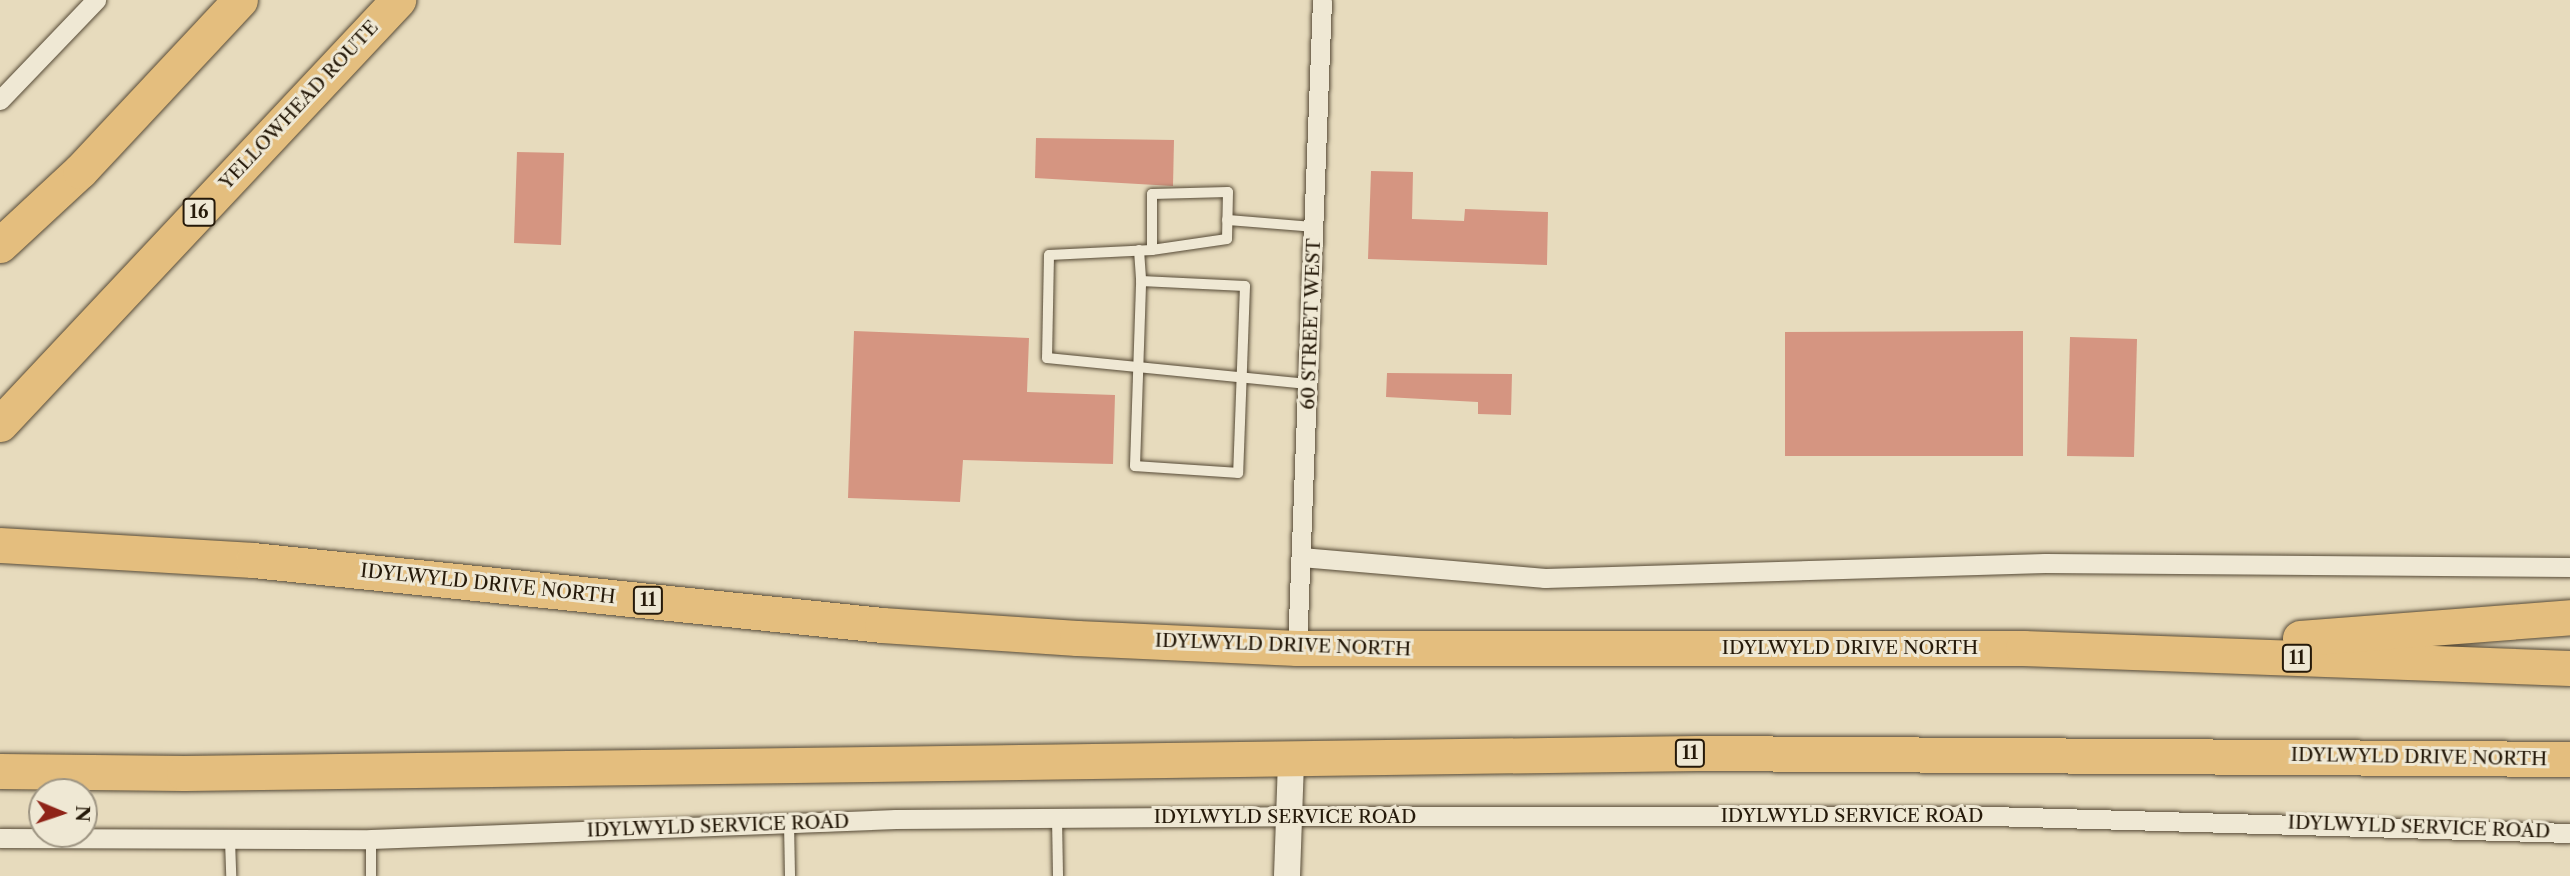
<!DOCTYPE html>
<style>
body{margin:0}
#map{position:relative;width:2570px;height:876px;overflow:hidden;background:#e7dbbd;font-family:"Libre Caslon Text",serif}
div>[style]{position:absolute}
.building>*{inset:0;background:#d59581}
.roads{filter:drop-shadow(0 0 2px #564a36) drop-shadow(0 0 2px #564a36)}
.lane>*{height:10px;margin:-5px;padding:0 5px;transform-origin:5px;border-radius:5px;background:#efe8d4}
.street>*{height:19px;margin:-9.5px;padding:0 9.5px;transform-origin:9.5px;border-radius:9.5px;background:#efe8d4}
.secondary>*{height:26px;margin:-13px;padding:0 13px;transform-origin:13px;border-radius:13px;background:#efe8d4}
.highway>*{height:35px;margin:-17.5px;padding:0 17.5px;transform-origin:17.5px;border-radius:17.5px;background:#e4be7e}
span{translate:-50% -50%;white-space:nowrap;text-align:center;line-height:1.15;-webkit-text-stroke:6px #efe8d4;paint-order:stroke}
.shield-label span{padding:2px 5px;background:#efe8d4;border:2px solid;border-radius:5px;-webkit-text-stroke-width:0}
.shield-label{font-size:18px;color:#251909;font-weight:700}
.street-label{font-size:19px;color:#251909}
.north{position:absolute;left:28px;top:778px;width:70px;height:70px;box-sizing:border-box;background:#efe8d4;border:2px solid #9e9583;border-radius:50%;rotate:92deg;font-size:19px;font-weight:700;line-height:28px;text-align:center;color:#251909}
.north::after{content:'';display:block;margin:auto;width:24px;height:32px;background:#8f2418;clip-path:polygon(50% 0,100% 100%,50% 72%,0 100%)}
</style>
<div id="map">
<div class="building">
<div style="clip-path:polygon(1036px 138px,1174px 140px,1173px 186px,1035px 178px)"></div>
<div style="clip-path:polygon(517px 152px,564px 153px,561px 245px,514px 243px)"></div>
<div style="clip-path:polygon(1371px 171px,1413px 172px,1412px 219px,1464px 221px,1465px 209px,1548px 212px,1547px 265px,1368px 259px)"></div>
<div style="clip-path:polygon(854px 331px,1029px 338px,1027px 392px,1115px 395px,1113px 464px,963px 460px,960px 502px,848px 498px)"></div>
<div style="clip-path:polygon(2023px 331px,2023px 456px,1785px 456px,1785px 332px)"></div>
<div style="clip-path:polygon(2070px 337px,2137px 339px,2134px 457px,2067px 456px)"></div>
<div style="clip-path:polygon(1387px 373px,1512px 374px,1511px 415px,1478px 414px,1478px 402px,1386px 397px)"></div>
</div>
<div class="roads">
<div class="lane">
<div style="left:1227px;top:220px;width:87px;rotate:4.6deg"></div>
<div style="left:1139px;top:250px;width:31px;rotate:86deg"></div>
<div style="left:1152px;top:250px;width:56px;rotate:-90deg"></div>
<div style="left:1152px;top:194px;width:76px;rotate:-1.5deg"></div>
<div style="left:1228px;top:192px;width:47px;rotate:91.2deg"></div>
<div style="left:1227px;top:239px;width:76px;rotate:171.7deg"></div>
<div style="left:1152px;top:250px;width:103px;rotate:177.2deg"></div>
<div style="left:1049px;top:255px;width:103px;rotate:91.1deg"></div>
<div style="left:1047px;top:358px;width:262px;rotate:5.7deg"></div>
<div style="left:1141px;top:281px;width:104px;rotate:2.8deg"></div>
<div style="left:1245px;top:286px;width:187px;rotate:92.1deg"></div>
<div style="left:1238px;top:473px;width:103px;rotate:-176.1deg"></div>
<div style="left:1135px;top:466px;width:185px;rotate:-88.1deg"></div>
<div style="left:1057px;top:818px;width:58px;rotate:89deg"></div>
<div style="left:789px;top:823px;width:53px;rotate:88.9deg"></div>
<div style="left:230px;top:840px;width:36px;rotate:88deg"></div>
<div style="left:371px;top:876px;width:37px;rotate:-90deg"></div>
</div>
<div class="street">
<div style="left:0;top:100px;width:139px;rotate:-46.2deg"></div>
<div style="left:1301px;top:557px;width:245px;rotate:4.9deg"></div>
<div style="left:1545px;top:578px;width:500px;rotate:-1.72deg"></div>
<div style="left:2045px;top:563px;width:525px;rotate:0.44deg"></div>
<div style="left:1297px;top:648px;width:648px;rotate:-87.79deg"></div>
<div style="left:0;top:838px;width:371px;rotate:0.2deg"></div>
<div style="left:371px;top:839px;width:525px;rotate:-2.18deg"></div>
<div style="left:896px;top:819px;width:393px;rotate:-0.4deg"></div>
<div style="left:1289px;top:816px;width:702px"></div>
<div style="left:1991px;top:816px;width:579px;rotate:1.68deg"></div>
</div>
<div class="secondary">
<div style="left:1287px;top:876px;width:116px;rotate:-88deg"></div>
</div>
<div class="highway">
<div style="left:0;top:245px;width:109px;rotate:-42.8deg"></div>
<div style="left:80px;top:171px;width:234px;rotate:-46.9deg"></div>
<div style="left:0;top:424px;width:582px;rotate:-46.81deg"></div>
<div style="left:0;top:545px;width:253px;rotate:3.4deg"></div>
<div style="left:253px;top:560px;width:632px;rotate:5.9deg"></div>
<div style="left:882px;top:625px;width:195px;rotate:3.8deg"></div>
<div style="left:1077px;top:638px;width:220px;rotate:2.6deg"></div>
<div style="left:1297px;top:648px;width:726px"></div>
<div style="left:2023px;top:648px;width:547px;rotate:2.09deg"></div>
<div style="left:2300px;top:638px;width:271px;rotate:-4.4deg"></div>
<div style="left:0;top:771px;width:184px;rotate:0.6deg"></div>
<div style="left:184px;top:773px;width:1514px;rotate:-0.76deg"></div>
<div style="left:1698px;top:753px;width:872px;rotate:0.39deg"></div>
</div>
</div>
<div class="shield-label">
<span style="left:199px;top:212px">16</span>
<span style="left:648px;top:600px">11</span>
<span style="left:2297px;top:658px">11</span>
<span style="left:1690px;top:753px">11</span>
</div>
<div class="street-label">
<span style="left:299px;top:105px;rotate:-47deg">YELLOWHEAD ROUTE</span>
<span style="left:1311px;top:324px;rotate:-88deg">60 STREET WEST</span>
<span style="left:488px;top:584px;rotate:6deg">IDYLWYLD DRIVE NORTH</span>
<span style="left:1283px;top:645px;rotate:2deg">IDYLWYLD DRIVE NORTH</span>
<span style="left:1850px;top:648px">IDYLWYLD DRIVE NORTH</span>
<span style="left:2419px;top:757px;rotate:1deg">IDYLWYLD DRIVE NORTH</span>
<span style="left:1852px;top:816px">IDYLWYLD SERVICE ROAD</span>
<span style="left:1285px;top:817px">IDYLWYLD SERVICE ROAD</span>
<span style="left:718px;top:826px;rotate:-2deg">IDYLWYLD SERVICE ROAD</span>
<span style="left:2419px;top:827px;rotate:2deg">IDYLWYLD SERVICE ROAD</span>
</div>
<div class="north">N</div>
</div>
